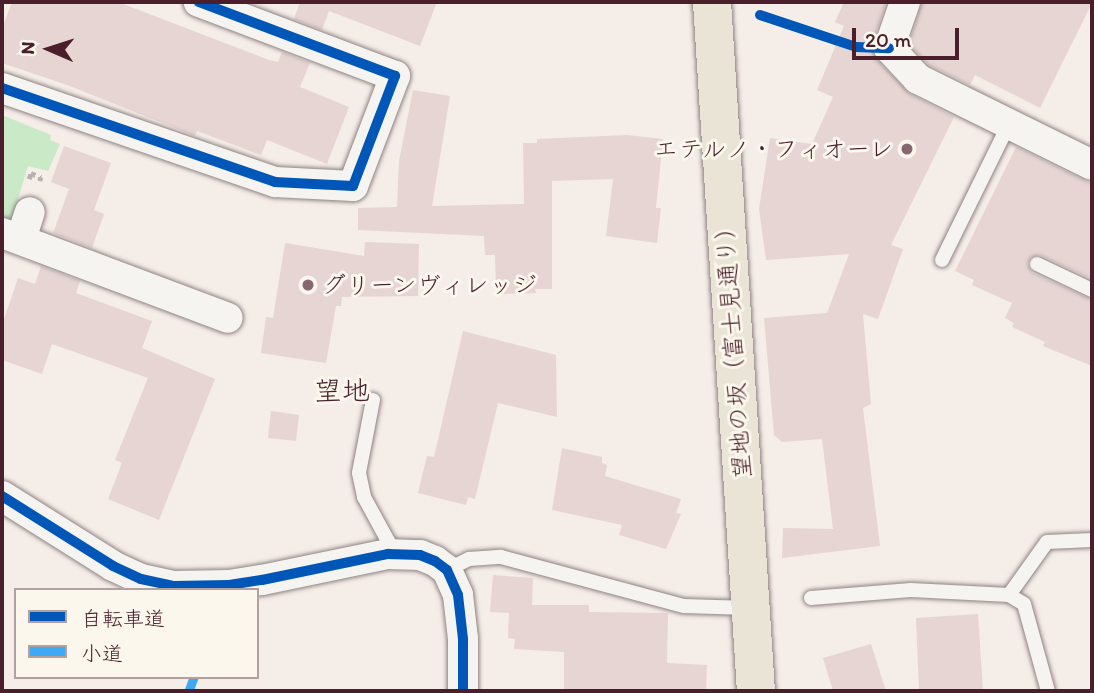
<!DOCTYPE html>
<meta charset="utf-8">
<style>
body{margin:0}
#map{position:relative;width:1094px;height:693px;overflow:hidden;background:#f5ede8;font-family:Itim,"Klee One",sans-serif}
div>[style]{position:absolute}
.green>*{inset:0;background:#cae9c7}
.building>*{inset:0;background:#e6d5d3}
.path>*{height:4.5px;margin-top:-2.25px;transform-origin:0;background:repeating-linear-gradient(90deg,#b8b2b0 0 5px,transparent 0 10px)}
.roads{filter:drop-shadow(0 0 2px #8f8383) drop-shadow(0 0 2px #8f8383)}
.lane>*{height:14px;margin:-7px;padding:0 7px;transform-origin:7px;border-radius:7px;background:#f6f4f0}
.street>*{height:30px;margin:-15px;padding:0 15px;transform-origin:15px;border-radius:15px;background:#f6f4f0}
.primary>*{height:38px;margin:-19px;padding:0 19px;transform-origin:19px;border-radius:19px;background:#e9e4d6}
.quiet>*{height:9px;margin-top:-4.5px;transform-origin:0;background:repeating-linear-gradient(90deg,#3fa9f5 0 18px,transparent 0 27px)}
.cycleway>*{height:10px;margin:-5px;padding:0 5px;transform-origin:5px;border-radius:5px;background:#0057b8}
.dots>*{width:19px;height:19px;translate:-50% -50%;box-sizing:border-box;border:4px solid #fbf7ec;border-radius:50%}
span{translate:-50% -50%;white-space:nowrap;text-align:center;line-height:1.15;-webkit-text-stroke:6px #fbf7ec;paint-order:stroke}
.poi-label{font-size:24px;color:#4a1f2b}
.right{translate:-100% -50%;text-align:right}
.left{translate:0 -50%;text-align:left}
.street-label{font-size:24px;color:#4a1f2b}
.quarter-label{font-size:28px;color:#4a1f2b}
.frame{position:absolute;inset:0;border:4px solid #4a1f2b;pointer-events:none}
.legend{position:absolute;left:14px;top:588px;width:245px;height:91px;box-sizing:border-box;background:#fbf7ec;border:2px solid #b4a19f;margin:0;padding:9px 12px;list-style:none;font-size:21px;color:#4a1f2b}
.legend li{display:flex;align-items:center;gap:14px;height:35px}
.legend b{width:35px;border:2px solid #b4a19f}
.north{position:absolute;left:14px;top:14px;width:70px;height:70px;-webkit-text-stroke:5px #fbf7ec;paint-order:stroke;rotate:273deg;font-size:19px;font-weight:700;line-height:28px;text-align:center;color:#4a1f2b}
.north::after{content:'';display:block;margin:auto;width:24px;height:32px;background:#4a1f2b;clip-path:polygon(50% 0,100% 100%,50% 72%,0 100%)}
.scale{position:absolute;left:852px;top:28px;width:107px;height:32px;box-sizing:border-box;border:4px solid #4a1f2b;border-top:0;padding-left:9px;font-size:21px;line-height:24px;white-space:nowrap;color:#4a1f2b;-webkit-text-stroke:5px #fbf7ec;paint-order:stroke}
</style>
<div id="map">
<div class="green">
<div style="clip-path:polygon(2px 115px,51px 135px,50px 140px,60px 144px,48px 171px,28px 166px,18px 199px,22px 201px,15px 217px,2px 223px)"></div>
</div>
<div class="building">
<div style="clip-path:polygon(12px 2px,118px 2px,269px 60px,278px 62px,282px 52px,310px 63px,300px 87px,349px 107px,327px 164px,267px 140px,261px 155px,197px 131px,195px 136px,67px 85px,2px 63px,2px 29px)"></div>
<div style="clip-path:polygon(300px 2px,437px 2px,420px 46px,329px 11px,322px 30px,294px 19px)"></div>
<div style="clip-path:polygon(844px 2px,887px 2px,872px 43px,876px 59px,910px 94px,954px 117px,891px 245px,903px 249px,878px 319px,863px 314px,871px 404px,863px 408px,880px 546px,782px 558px,783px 528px,833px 529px,822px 439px,782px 442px,774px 435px,764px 318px,827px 313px,849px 254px,766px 260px,759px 209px,770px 138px,812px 144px,833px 97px,817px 90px,844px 26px,835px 22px)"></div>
<div style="clip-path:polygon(922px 2px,1092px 2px,1092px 3px,1040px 108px,975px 75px,970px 85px,929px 65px,909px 44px)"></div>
<div style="clip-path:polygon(413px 90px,450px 96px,432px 206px,524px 204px,523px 143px,537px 143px,537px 139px,627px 135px,663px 139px,656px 208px,661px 208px,657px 243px,606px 236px,613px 179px,552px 181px,552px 289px,535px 289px,536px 293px,496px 294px,495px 255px,485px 255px,484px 236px,358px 230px,358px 208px,397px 207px,399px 161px)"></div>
<div style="clip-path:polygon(64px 146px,111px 163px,94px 210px,104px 214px,92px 248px,53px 233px,69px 189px,51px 182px)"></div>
<div style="clip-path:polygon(1016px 147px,1092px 184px,1092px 279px,1040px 255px,1031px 257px,1027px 264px,1033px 273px,1092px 300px,1092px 366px,1043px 346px,1045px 342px,1012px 327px,1014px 323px,1005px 318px,1012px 303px,972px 285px,974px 280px,955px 271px)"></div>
<div style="clip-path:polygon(365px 242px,419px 244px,418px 296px,342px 297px,341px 306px,336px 306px,326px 363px,261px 353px,266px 317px,273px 318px,285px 243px,364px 256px)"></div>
<div style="clip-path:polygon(41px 266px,80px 281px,76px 293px,152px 321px,142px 348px,215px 379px,159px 520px,108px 499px,122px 463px,115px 460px,148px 378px,52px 344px,42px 374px,2px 360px,2px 325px,18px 278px,35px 284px)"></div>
<div style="clip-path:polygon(463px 331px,556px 355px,557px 417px,498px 403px,475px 499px,468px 497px,466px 505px,418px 493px,427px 456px,434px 457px)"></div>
<div style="clip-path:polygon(271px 411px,299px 415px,296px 441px,268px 438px)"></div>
<div style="clip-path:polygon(562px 448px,602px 457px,602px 463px,607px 465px,605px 476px,681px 499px,676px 513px,681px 514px,666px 549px,619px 535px,622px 525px,552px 510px)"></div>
<div style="clip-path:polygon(493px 575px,533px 578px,532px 605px,589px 605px,589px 612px,668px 613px,667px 663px,707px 665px,706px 691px,564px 691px,564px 652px,514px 649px,515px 639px,508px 638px,509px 613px,490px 612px)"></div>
<div style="clip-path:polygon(978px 614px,983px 691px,919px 691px,916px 618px)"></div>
<div style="clip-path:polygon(871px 644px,886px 691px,833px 691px,823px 658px)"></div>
</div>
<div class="path">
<div style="left:29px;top:179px;width:6px;rotate:-72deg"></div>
<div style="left:31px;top:173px;width:11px;rotate:22deg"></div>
<div style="left:41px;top:177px;width:4px;rotate:104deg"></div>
</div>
<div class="roads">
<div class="lane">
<div style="left:942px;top:260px;width:152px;rotate:-63.8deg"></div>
<div style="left:1037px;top:264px;width:61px;rotate:25.3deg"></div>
<div style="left:373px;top:400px;width:74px;rotate:100.9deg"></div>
<div style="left:359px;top:473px;width:25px;rotate:78deg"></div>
<div style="left:364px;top:497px;width:50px;rotate:61.4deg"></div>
<div style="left:388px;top:541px;width:13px;rotate:90deg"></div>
<div style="left:447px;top:570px;width:25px;rotate:-27deg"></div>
<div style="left:469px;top:559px;width:32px;rotate:-4deg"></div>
<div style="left:501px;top:557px;width:189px;rotate:15deg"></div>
<div style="left:684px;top:606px;width:64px;rotate:1.8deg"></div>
<div style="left:1009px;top:595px;width:17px;rotate:31deg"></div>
<div style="left:1024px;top:604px;width:90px;rotate:74.6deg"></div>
<div style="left:811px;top:598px;width:100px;rotate:-4.6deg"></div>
<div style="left:911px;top:590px;width:98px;rotate:2.9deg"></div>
<div style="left:1009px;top:595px;width:65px;rotate:-54.4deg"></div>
<div style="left:1047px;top:542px;width:45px;rotate:-2.5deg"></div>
</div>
<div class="street">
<div style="left:905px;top:2px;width:49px;rotate:109.2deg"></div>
<div style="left:889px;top:48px;width:42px;rotate:46.9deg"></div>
<div style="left:918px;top:79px;width:194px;rotate:26.3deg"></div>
<div style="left:2px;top:88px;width:289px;rotate:19deg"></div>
<div style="left:275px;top:182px;width:78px;rotate:2.9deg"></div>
<div style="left:353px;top:186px;width:118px;rotate:-69.1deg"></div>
<div style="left:395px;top:76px;width:210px;rotate:-159.3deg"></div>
<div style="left:2px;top:233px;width:241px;rotate:20.6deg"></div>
<div style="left:21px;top:239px;width:28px;rotate:-72deg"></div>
<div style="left:2px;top:496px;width:131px;rotate:32.2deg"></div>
<div style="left:113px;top:566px;width:31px;rotate:25deg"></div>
<div style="left:141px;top:579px;width:34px;rotate:12deg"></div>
<div style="left:174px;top:586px;width:55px;rotate:-1deg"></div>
<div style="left:229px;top:585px;width:33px;rotate:-9deg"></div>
<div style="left:262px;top:580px;width:129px;rotate:-11.7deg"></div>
<div style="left:388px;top:554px;width:32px;rotate:2deg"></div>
<div style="left:420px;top:555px;width:16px;rotate:22deg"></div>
<div style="left:435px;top:561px;width:15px;rotate:37deg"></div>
<div style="left:447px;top:570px;width:27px;rotate:66deg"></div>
<div style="left:458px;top:595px;width:44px;rotate:83.5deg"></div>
<div style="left:463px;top:639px;width:52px;rotate:90deg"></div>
</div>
<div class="primary">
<div style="left:712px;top:2px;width:690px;rotate:86.35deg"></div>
</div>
</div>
<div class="quiet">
<div style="left:189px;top:691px;width:15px;rotate:-70deg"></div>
</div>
<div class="cycleway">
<div style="left:760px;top:15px;width:101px;rotate:18.4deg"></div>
<div style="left:856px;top:47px;width:33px;rotate:2deg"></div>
<div style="left:2px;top:88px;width:289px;rotate:19deg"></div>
<div style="left:275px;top:182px;width:78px;rotate:2.9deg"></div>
<div style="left:353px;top:186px;width:118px;rotate:-69.1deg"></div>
<div style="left:395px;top:76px;width:210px;rotate:-159.3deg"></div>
<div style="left:2px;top:496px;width:131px;rotate:32.2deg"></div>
<div style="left:113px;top:566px;width:31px;rotate:25deg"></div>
<div style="left:141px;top:579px;width:34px;rotate:12deg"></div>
<div style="left:174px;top:586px;width:55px;rotate:-1deg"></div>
<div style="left:229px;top:585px;width:33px;rotate:-9deg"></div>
<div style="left:262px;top:580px;width:129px;rotate:-11.7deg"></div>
<div style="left:388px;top:554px;width:32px;rotate:2deg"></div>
<div style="left:420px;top:555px;width:16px;rotate:22deg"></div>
<div style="left:435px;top:561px;width:15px;rotate:37deg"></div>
<div style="left:447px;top:570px;width:27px;rotate:66deg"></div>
<div style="left:458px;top:595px;width:44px;rotate:83.5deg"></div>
<div style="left:463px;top:639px;width:52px;rotate:90deg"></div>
</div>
<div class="dots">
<div style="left:907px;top:149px;background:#86676d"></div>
<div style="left:308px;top:285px;background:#86676d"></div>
</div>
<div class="poi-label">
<span class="right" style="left:893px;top:149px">エテルノ・フィオーレ</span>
<span class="left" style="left:322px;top:285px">グリーンヴィレッジ</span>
</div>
<div class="street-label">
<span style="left:733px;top:347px;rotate:-94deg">望地の坂（富士見通り）</span>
</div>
<div class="quarter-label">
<span style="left:342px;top:390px">望地</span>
</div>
<div class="frame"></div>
<ul class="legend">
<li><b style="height:9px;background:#0057b8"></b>自転車道</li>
<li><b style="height:9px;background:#3fa9f5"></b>小道</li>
</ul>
<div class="north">N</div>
<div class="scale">20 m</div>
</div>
